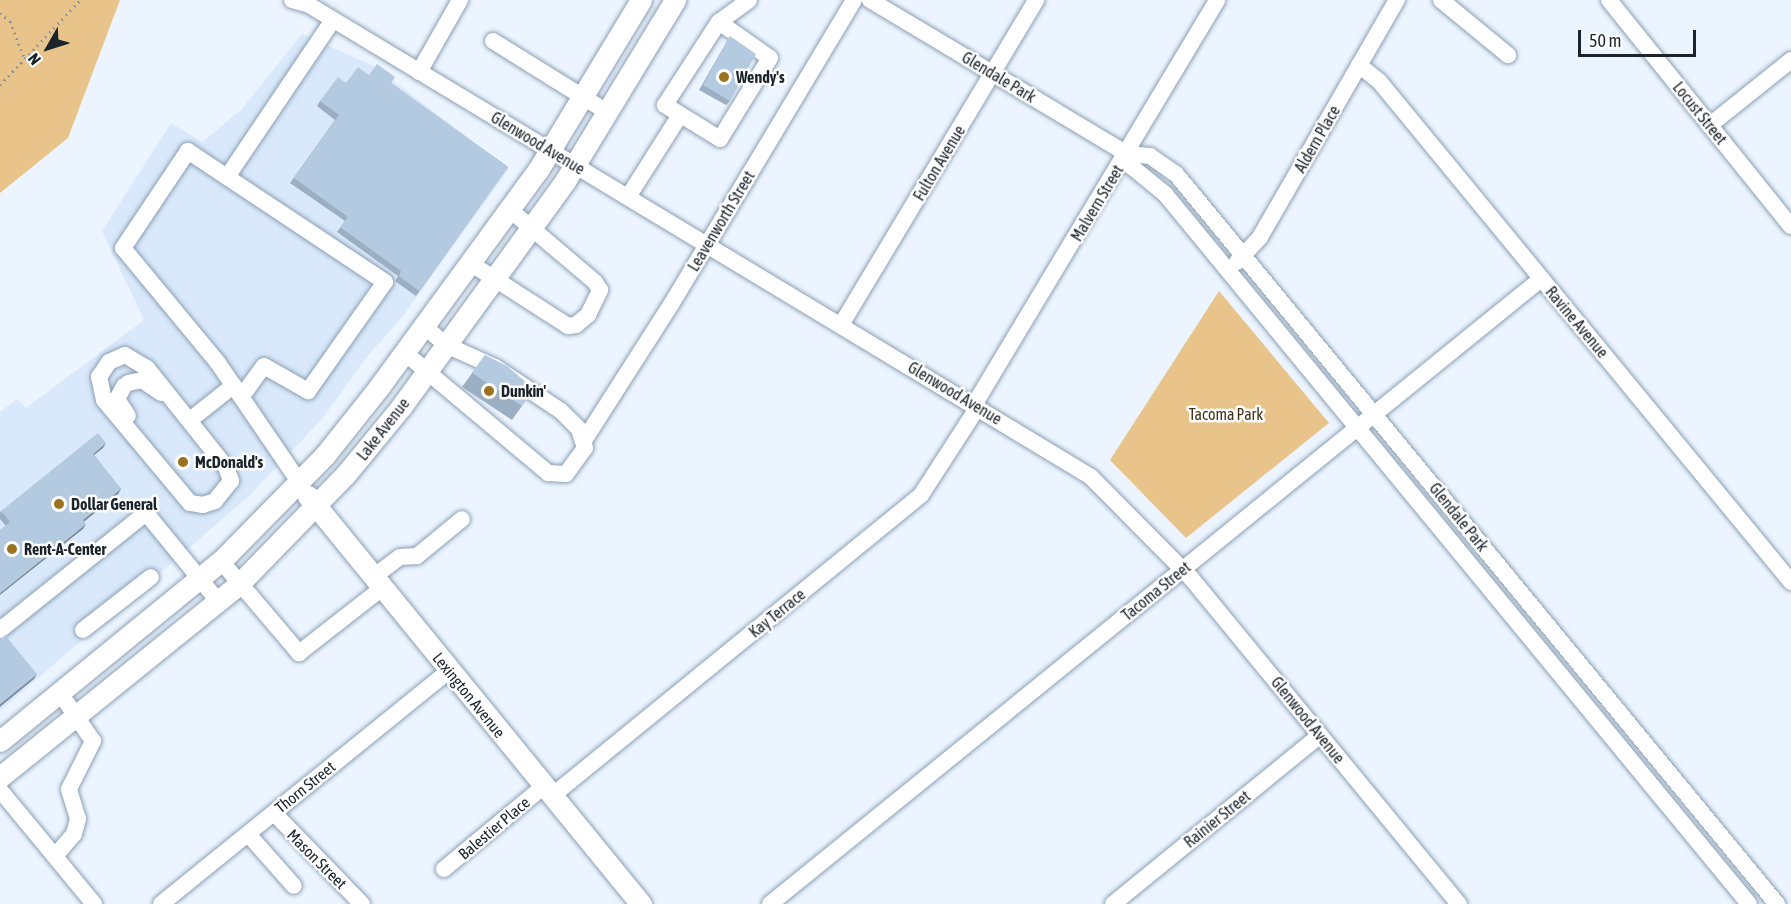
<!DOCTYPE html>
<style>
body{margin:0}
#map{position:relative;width:1791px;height:904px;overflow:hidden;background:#ecf5ff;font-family:"Asap Condensed",sans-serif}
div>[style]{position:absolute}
.built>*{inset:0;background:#d9e9fb}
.green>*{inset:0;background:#e8c48a}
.path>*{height:3px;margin-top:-1.5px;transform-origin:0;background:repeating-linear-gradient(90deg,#8a939c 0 1.5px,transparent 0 6px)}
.roads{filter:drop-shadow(0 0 2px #8b9fb5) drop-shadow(0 0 2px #8b9fb5)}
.minor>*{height:16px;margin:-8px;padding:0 8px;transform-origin:8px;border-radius:8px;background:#fff}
.major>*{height:21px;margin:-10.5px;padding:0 10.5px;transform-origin:10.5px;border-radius:10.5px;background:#fff}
.wall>*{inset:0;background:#9baec2}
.shaded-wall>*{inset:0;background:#7e8d9e}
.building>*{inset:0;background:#b4cae1}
.dots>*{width:16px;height:16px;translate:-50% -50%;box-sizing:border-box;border:3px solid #fff;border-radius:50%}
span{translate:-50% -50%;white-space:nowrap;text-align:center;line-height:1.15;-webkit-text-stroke:5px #fff;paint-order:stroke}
.poi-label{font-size:16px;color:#1b232b;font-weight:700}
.left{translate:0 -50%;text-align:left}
.street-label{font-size:16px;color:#1b232b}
.park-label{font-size:16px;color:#433217}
.north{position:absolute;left:18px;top:18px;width:60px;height:60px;-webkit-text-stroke:4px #fff;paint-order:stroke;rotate:231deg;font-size:16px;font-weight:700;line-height:24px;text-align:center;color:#1b232b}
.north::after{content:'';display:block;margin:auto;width:21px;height:27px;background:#1b232b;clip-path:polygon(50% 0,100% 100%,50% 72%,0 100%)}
.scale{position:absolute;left:1578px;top:30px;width:118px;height:27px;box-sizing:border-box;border:3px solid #1b232b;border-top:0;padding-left:8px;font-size:18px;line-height:21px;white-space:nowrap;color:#1b232b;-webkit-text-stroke:4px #fff;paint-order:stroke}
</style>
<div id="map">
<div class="built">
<div style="clip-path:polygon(302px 34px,374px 66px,509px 169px,403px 316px,365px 359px,322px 419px,248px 497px,0 711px,0 412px,17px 399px,26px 408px,144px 320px,102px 231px,171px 123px,202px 142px,241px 110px)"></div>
</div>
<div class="green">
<div style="clip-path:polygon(0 0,120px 0,68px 138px,0 193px)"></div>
<div style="clip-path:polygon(1219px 291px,1329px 423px,1186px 538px,1110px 460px)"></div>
</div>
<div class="path">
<div style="left:0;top:13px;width:13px;rotate:39deg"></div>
<div style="left:10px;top:21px;width:39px;rotate:69deg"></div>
<div style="left:0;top:85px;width:117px;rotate:-46.7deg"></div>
</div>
<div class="roads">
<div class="minor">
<div style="left:292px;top:0;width:18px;rotate:16deg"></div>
<div style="left:309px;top:5px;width:913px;rotate:31.11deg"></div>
<div style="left:1091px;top:477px;width:142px;rotate:45.3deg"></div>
<div style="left:1191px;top:578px;width:422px;rotate:50.6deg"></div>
<div style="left:870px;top:0;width:300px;rotate:30.9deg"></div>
<div style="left:1127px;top:154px;width:23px;rotate:5deg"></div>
<div style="left:1150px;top:156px;width:32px;rotate:35deg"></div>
<div style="left:1176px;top:174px;width:946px;rotate:50.54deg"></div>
<div style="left:1441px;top:0;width:87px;rotate:39.4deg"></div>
<div style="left:1609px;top:0;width:290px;rotate:51.2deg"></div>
<div style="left:719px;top:22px;width:62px;rotate:35.2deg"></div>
<div style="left:770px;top:58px;width:95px;rotate:121.7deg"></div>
<div style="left:720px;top:139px;width:65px;rotate:-148.3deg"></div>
<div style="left:665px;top:105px;width:99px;rotate:-57deg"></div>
<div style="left:719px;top:22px;width:37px;rotate:-36deg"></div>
<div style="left:493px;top:41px;width:134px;rotate:31.9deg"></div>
<div style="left:1359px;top:65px;width:26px;rotate:39deg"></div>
<div style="left:1379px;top:81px;width:649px;rotate:50.57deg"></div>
<div style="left:419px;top:72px;width:83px;rotate:-60.3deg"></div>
<div style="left:1710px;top:125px;width:104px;rotate:-38.7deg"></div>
<div style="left:1127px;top:154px;width:14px;rotate:69deg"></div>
<div style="left:1132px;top:167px;width:43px;rotate:39.3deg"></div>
<div style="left:1165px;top:194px;width:919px;rotate:50.56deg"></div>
<div style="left:227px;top:177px;width:189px;rotate:-56deg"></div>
<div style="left:628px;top:197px;width:97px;rotate:-57.6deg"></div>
<div style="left:1237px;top:262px;width:34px;rotate:-47deg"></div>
<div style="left:1260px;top:237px;width:274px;rotate:-60deg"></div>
<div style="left:470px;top:263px;width:117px;rotate:32.7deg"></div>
<div style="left:568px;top:326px;width:8px;rotate:-7deg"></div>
<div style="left:576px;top:325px;width:16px;rotate:-40deg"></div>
<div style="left:588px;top:315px;width:28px;rotate:-64deg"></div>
<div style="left:600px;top:290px;width:9px;rotate:-122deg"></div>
<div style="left:595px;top:282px;width:111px;rotate:-139.7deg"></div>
<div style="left:841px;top:325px;width:379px;rotate:-59deg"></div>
<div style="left:405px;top:353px;width:187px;rotate:40deg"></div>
<div style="left:548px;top:473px;width:18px;rotate:3deg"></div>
<div style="left:566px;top:474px;width:32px;rotate:-54deg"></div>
<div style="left:585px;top:448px;width:20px;rotate:-108deg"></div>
<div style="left:579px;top:429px;width:25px;rotate:-135deg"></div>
<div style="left:561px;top:411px;width:79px;rotate:-146.3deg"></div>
<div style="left:495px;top:367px;width:54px;rotate:-155.8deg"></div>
<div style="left:446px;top:345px;width:29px;rotate:-139deg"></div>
<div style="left:125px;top:355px;width:26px;rotate:31deg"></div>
<div style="left:147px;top:368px;width:127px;rotate:51.4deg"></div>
<div style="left:226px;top:467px;width:15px;rotate:70deg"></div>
<div style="left:231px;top:481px;width:26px;rotate:129deg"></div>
<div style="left:215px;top:501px;width:13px;rotate:162deg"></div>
<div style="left:203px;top:505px;width:13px;rotate:-171deg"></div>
<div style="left:190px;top:503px;width:134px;rotate:-129.9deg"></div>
<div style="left:104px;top:400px;width:24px;rotate:-102deg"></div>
<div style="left:99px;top:377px;width:18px;rotate:-56deg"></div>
<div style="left:109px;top:362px;width:17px;rotate:-24deg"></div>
<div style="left:128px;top:383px;width:14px;rotate:-12deg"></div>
<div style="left:142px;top:380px;width:23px;rotate:34deg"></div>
<div style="left:124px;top:386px;width:15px;rotate:118deg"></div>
<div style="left:117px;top:399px;width:20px;rotate:57deg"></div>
<div style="left:242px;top:396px;width:37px;rotate:-54deg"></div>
<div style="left:264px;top:366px;width:51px;rotate:29.6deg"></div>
<div style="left:308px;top:391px;width:133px;rotate:-54.8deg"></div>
<div style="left:385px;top:282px;width:237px;rotate:-146.4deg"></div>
<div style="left:188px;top:151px;width:117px;rotate:123.8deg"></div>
<div style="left:123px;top:248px;width:149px;rotate:50.4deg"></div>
<div style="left:218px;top:363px;width:145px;rotate:55.7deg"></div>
<div style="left:974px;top:405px;width:472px;rotate:-59deg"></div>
<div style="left:190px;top:420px;width:56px;rotate:-38.5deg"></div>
<div style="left:585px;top:439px;width:161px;rotate:-57.4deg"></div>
<div style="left:672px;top:303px;width:353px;rotate:-59deg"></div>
<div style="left:221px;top:561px;width:121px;rotate:49.7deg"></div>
<div style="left:299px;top:653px;width:104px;rotate:-38deg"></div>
<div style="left:372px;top:578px;width:35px;rotate:-37deg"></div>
<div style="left:400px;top:557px;width:17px;rotate:-3deg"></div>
<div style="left:417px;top:556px;width:58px;rotate:-39.4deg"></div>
<div style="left:0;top:630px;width:187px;rotate:-38.7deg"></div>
<div style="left:146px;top:513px;width:114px;rotate:50.7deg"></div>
<div style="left:83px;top:630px;width:86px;rotate:-37.9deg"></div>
<div style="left:0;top:790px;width:148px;rotate:50.5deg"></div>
<div style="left:552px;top:796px;width:476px;rotate:-39.2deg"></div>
<div style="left:921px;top:495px;width:105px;rotate:-57.1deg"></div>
<div style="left:274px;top:813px;width:127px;rotate:46deg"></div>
<div style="left:248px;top:834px;width:69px;rotate:48.5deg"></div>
<div style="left:55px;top:856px;width:29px;rotate:-49deg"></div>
<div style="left:74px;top:834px;width:16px;rotate:-75deg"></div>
<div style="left:78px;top:819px;width:31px;rotate:-107deg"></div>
<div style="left:69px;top:789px;width:54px;rotate:-63.4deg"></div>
<div style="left:93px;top:741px;width:58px;rotate:-124.5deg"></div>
<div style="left:444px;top:869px;width:130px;rotate:-39.7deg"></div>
<div style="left:161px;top:904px;width:370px;rotate:-39deg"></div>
<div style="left:770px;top:904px;width:993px;rotate:-39.03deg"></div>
<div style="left:1113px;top:904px;width:267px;rotate:-39.2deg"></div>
</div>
<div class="major">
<div style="left:308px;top:496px;width:527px;rotate:50.78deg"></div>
<div style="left:0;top:741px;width:285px;rotate:-39.2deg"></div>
<div style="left:221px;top:561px;width:148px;rotate:-45.5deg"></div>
<div style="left:325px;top:455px;width:87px;rotate:-51.5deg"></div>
<div style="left:379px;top:387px;width:269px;rotate:-53.8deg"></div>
<div style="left:538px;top:170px;width:199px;rotate:-58.8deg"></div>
<div style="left:0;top:777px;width:307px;rotate:-38.9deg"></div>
<div style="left:239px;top:584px;width:153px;rotate:-45.8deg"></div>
<div style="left:346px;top:474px;width:87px;rotate:-50.6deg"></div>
<div style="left:401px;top:407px;width:279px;rotate:-54deg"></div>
<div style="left:565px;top:181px;width:212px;rotate:-58.7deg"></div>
</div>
</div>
<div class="wall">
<div style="clip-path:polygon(730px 36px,730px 101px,726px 105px,699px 90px)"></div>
<div style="clip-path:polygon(369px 75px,391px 83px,508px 167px,416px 296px,395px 281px,398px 276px,337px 232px,345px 221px,290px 183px,335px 120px,317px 106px,320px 101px,346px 83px)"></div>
<div style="clip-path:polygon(485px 355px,534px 389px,512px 420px,462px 387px)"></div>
<div style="clip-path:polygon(103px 448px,94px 455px,121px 489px,118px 494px,84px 521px,83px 529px,6px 526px,0 519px,0 513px,1px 511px)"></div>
</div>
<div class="shaded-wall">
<div style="clip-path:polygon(106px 443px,103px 448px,89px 459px,93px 454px)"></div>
<div style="clip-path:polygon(121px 489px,118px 494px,80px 525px,83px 520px)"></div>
<div style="clip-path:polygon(86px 524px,83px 529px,0 595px,0 593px)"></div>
<div style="clip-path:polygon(37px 674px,34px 679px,0 707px,0 704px)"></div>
</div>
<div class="building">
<div style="clip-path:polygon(730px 36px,756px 54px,730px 101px,703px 85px)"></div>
<div style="clip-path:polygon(377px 64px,395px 77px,391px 83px,508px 167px,419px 291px,399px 276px,401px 271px,340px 227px,348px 217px,294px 178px,339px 115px,320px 101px,338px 77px,346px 83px,358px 67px,369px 75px)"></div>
<div style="clip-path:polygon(485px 355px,507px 366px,534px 389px,522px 406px,472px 373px)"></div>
<div style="clip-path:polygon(98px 433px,106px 443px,93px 454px,121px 489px,83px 520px,86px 524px,0 593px,0 530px,10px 522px,1px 511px)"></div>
<div style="clip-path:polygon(5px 635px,37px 674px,0 704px,0 640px)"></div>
</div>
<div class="dots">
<div style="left:724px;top:77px;background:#9c7120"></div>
<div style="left:489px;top:391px;background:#9c7120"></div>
<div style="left:183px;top:462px;background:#9c7120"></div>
<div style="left:59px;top:504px;background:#9c7120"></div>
<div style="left:12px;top:549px;background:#9c7120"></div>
</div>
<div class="poi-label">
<span class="left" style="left:736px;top:77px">Wendy's</span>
<span class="left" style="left:501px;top:391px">Dunkin'</span>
<span class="left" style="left:195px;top:462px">McDonald's</span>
<span class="left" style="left:71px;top:504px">Dollar General</span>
<span class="left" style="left:24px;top:549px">Rent-A-Center</span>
</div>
<div class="street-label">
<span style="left:999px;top:77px;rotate:31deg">Glendale Park</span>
<span style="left:1700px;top:113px;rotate:51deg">Locust Street</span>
<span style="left:1317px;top:139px;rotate:-60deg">Aldern Place</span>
<span style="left:538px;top:143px;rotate:31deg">Glenwood Avenue</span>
<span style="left:939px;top:163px;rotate:-59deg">Fulton Avenue</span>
<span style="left:1097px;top:203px;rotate:-59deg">Malvern Street</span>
<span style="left:721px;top:221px;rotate:-59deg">Leavenworth Street</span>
<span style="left:1577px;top:322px;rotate:50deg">Ravine Avenue</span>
<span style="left:955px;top:393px;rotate:31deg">Glenwood Avenue</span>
<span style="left:383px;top:429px;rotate:-52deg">Lake Avenue</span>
<span style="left:1459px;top:517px;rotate:51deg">Glendale Park</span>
<span style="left:1156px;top:591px;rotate:-39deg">Tacoma Street</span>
<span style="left:777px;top:613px;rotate:-39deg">Kay Terrace</span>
<span style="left:469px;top:695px;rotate:51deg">Lexington Avenue</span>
<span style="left:1308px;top:720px;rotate:51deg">Glenwood Avenue</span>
<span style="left:305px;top:787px;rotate:-39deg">Thorn Street</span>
<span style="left:1217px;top:819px;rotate:-39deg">Rainier Street</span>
<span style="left:494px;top:828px;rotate:-40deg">Balestier Place</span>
<span style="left:317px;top:859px;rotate:45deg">Mason Street</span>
</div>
<div class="park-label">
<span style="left:1226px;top:414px">Tacoma Park</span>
</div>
<div class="north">N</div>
<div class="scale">50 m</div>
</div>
